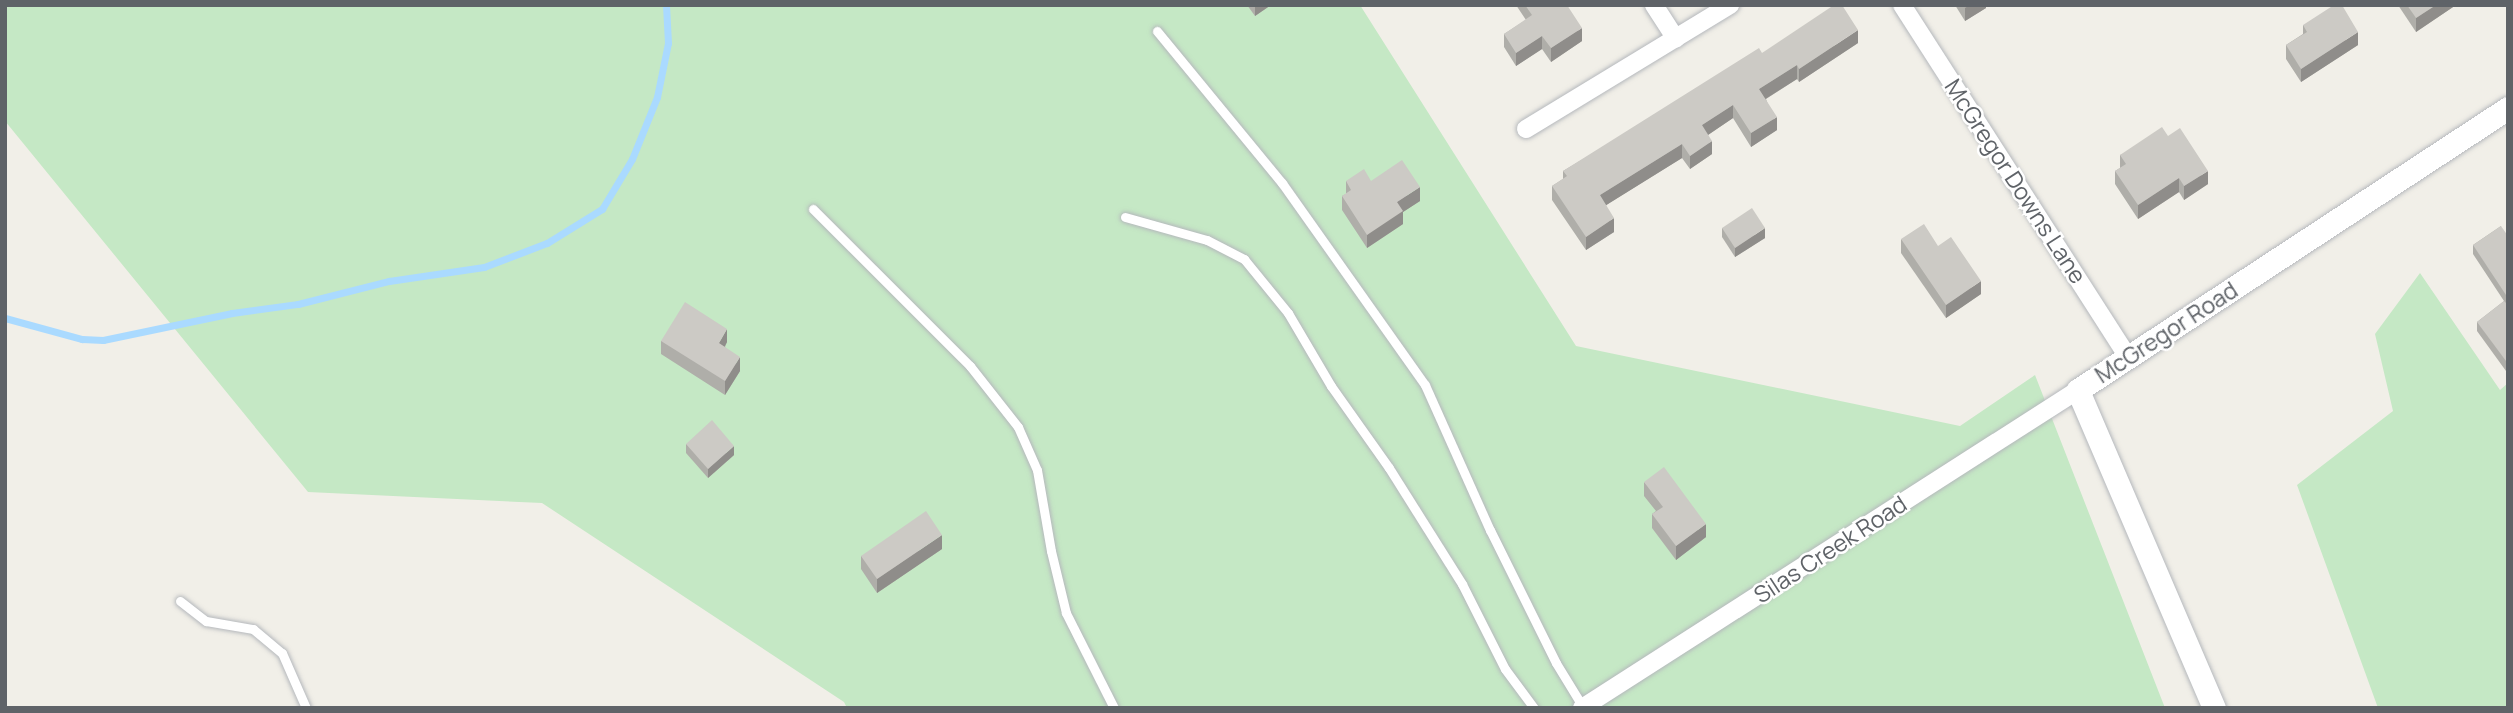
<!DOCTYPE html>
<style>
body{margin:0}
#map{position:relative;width:2513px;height:713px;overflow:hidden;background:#f1efe8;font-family:Manrope,sans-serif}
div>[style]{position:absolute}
.green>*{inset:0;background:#c5e8c5}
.stream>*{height:7px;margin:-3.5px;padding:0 3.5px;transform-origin:3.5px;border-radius:3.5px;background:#aadaff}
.roads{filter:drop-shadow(0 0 2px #b5b8bc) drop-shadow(0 0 2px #b5b8bc)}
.service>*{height:9px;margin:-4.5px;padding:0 4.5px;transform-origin:4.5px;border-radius:4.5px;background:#fff}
.minor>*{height:18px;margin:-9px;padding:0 9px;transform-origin:9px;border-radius:9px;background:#fff}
.tertiary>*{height:23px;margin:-11.5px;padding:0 11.5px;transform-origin:11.5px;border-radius:11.5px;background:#fff}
.wall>*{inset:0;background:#afaea9}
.shaded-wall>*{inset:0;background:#8f8d8a}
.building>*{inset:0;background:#cccac5}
span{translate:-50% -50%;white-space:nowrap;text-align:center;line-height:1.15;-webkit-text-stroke:5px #fff;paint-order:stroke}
.street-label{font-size:23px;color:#5f6368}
.frame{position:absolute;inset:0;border:7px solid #5f6368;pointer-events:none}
</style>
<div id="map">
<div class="green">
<div style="clip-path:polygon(5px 5px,1360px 5px,1576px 346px,1960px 426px,2035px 375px,2165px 708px,847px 708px,844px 702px,542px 503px,308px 492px,5px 121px)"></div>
<div style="clip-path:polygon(2420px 273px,2500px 390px,2508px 383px,2508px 708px,2378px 708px,2297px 485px,2393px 411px,2375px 334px)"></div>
</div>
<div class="stream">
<div style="left:5px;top:318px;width:80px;rotate:15.3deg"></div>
<div style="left:82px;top:339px;width:21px;rotate:3deg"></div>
<div style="left:103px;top:340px;width:132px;rotate:-11.8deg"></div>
<div style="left:232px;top:313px;width:67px;rotate:-7.8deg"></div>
<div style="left:298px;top:304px;width:94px;rotate:-14.2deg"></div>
<div style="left:389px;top:281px;width:96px;rotate:-8.4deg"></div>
<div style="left:484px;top:267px;width:67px;rotate:-20.9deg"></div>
<div style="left:547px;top:243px;width:65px;rotate:-31.7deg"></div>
<div style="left:602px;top:209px;width:58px;rotate:-59deg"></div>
<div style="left:632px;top:159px;width:67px;rotate:-68deg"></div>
<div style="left:657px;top:97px;width:55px;rotate:-78.5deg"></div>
<div style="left:668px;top:43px;width:38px;rotate:-93deg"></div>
</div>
<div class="roads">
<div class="service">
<div style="left:1157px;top:31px;width:197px;rotate:50.6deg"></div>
<div style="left:1282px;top:183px;width:247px;rotate:54.7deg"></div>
<div style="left:1425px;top:385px;width:159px;rotate:65.9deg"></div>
<div style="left:1490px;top:530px;width:148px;rotate:63.6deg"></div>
<div style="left:1556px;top:663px;width:52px;rotate:58.5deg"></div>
<div style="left:813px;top:209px;width:222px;rotate:45deg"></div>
<div style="left:970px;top:366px;width:78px;rotate:51.8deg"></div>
<div style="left:1018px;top:427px;width:47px;rotate:66.2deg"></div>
<div style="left:1037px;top:470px;width:82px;rotate:80.2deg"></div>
<div style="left:1051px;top:551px;width:64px;rotate:76.4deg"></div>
<div style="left:1066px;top:613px;width:106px;rotate:63.2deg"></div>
<div style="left:1125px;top:217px;width:85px;rotate:15.7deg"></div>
<div style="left:1207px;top:240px;width:42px;rotate:27.2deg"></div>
<div style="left:1244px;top:259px;width:70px;rotate:50.8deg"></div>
<div style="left:1288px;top:313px;width:85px;rotate:59.5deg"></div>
<div style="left:1331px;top:386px;width:100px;rotate:54.7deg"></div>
<div style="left:1389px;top:468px;width:137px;rotate:57.8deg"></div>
<div style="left:1462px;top:584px;width:95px;rotate:63.2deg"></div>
<div style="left:1505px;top:669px;width:49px;rotate:53.4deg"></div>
<div style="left:180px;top:601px;width:33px;rotate:38deg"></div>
<div style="left:206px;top:621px;width:48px;rotate:9.7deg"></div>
<div style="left:253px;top:629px;width:38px;rotate:40deg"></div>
<div style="left:282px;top:653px;width:60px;rotate:66.4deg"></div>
</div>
<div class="minor">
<div style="left:1654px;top:5px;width:40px;rotate:57.1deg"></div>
<div style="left:1902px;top:5px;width:418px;rotate:57.3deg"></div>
<div style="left:1526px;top:129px;width:239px;rotate:-31.3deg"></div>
<div style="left:1582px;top:708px;width:589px;rotate:-32.67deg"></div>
</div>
<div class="tertiary">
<div style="left:2214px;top:708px;width:346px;rotate:-113.2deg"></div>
<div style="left:2078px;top:390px;width:514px;rotate:-33.26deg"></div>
</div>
</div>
<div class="wall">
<div style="clip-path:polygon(1247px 5px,1271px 5px,1255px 16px)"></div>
<div style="clip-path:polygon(1516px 5px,1567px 5px,1582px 41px,1551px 62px,1542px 49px,1516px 66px,1504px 47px,1504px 34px,1526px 20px)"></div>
<div style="clip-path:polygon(1955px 5px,1986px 5px,1986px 8px,1965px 21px)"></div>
<div style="clip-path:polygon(2398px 5px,2456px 5px,2416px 32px)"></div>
<div style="clip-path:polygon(2303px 25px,2358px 45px,2301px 82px,2286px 59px,2286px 45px,2303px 34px)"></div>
<div style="clip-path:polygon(1858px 43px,1799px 82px,1797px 79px,1766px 99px,1777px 130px,1751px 147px,1733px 118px,1708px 135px,1712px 154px,1690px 169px,1682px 158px,1606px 205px,1614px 232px,1586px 250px,1552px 200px,1552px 186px,1563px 179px,1563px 171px,1762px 53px)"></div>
<div style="clip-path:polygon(2168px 136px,2208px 184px,2184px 200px,2179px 192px,2138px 219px,2115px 184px,2115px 171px,2120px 168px,2120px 155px)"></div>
<div style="clip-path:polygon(1346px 181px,1371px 181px,1420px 201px,1403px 212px,1403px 224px,1367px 248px,1342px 210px,1342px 196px,1346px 194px)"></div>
<div style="clip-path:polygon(2501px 226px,2507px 304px,2508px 305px,2508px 370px,2506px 371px,2477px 331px,2477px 322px,2504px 301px,2473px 254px,2473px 245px)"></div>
<div style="clip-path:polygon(1722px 228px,1765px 238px,1735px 257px,1722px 237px)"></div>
<div style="clip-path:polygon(1901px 239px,1981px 294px,1946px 318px,1901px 253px)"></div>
<div style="clip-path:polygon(661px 341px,727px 342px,725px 347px,740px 371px,725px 395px,661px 354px)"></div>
<div style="clip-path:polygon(686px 444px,734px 455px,708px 478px,686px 453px)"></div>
<div style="clip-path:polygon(1644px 482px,1706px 537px,1676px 560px,1652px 528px,1652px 514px,1656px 511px,1644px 496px)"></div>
<div style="clip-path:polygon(942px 549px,877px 593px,861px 569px,861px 556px)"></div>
</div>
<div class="shaded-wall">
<div style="clip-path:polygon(1255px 5px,1271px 5px,1255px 16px)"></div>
<div style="clip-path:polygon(1970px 5px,1986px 5px,1986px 8px,1965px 21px,1965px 8px)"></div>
<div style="clip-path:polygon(2436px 5px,2456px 5px,2416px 32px,2416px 18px)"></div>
<div style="clip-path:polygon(1582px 28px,1582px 41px,1551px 62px,1551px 48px)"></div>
<div style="clip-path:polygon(1858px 30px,1858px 43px,1799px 82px,1799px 69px)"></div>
<div style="clip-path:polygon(2358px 32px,2358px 45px,2301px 82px,2301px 69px)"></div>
<div style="clip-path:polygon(1542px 36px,1542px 49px,1516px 66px,1516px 53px)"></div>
<div style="clip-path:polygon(1797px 65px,1797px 79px,1759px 103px,1759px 89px)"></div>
<div style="clip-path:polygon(1733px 105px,1733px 118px,1702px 139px,1702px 125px)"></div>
<div style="clip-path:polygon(1777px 117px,1777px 130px,1751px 147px,1751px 133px)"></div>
<div style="clip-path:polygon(1712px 141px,1712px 154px,1690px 169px,1690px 156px)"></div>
<div style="clip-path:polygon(1682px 144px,1682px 158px,1600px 209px,1600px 195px)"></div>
<div style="clip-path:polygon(2208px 171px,2208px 184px,2184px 200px,2184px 186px)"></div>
<div style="clip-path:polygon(2179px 178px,2179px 192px,2138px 219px,2138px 205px)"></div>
<div style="clip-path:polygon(1420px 187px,1420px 201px,1403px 212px,1403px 224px,1367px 248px,1367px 235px,1397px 202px)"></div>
<div style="clip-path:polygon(1614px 218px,1614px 232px,1586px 250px,1586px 237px)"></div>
<div style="clip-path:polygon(1765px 228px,1765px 238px,1735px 257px,1735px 248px)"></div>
<div style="clip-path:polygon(1981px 281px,1981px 294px,1946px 318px,1946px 305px)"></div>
<div style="clip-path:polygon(727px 329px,727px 342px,719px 357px,719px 343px)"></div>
<div style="clip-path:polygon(740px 357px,740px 371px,725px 395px,725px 381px)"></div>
<div style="clip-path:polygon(734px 446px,734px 455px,708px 478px,708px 469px)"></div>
<div style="clip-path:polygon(1706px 524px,1706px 537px,1676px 560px,1676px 546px)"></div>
<div style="clip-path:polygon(942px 535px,942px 549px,877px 593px,877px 579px)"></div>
</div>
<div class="building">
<div style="clip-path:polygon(1525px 5px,1567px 5px,1582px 28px,1551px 48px,1542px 36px,1516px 53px,1504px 34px,1532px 15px)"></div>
<div style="clip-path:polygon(1834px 5px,1842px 5px,1858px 30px,1799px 69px,1797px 65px,1759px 89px,1777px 117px,1751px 133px,1733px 105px,1702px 125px,1712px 141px,1690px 156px,1682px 144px,1600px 195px,1614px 218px,1586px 237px,1552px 186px,1567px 176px,1563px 171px,1759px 48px,1762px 53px)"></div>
<div style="clip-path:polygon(2334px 5px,2342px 5px,2358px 32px,2301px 69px,2286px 45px,2307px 32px,2303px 25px)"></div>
<div style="clip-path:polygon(2407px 5px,2436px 5px,2416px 18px)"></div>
<div style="clip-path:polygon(2162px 127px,2168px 136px,2180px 128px,2208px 171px,2184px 186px,2179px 178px,2138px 205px,2115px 171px,2126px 164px,2120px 155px)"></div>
<div style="clip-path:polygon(1402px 160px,1420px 187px,1397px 202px,1403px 211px,1367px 235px,1342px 196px,1351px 190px,1346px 181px,1364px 169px,1371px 181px)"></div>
<div style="clip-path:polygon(1752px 208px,1765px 228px,1735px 248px,1722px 228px)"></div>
<div style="clip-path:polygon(1924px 224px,1938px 246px,1951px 237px,1981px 281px,1946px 305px,1901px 239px)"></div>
<div style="clip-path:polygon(2501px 226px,2508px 236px,2508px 294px,2506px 295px,2473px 245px)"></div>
<div style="clip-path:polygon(2504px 301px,2508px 305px,2508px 360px,2506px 361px,2477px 322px)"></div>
<div style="clip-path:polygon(685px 302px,727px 329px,719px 343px,740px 357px,725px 381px,661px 341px)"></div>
<div style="clip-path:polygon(712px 420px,734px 446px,708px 469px,686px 444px)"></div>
<div style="clip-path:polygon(1664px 467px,1706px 524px,1676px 546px,1652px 514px,1663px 507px,1644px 482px)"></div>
<div style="clip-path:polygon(926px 511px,942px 535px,877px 579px,861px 556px)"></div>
</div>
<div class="street-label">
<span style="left:2016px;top:181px;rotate:57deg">McGregor Downs Lane</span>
<span style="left:2166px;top:332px;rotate:-33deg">McGregor Road</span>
<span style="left:1830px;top:549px;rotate:-33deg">Silas Creek Road</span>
</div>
<div class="frame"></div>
</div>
